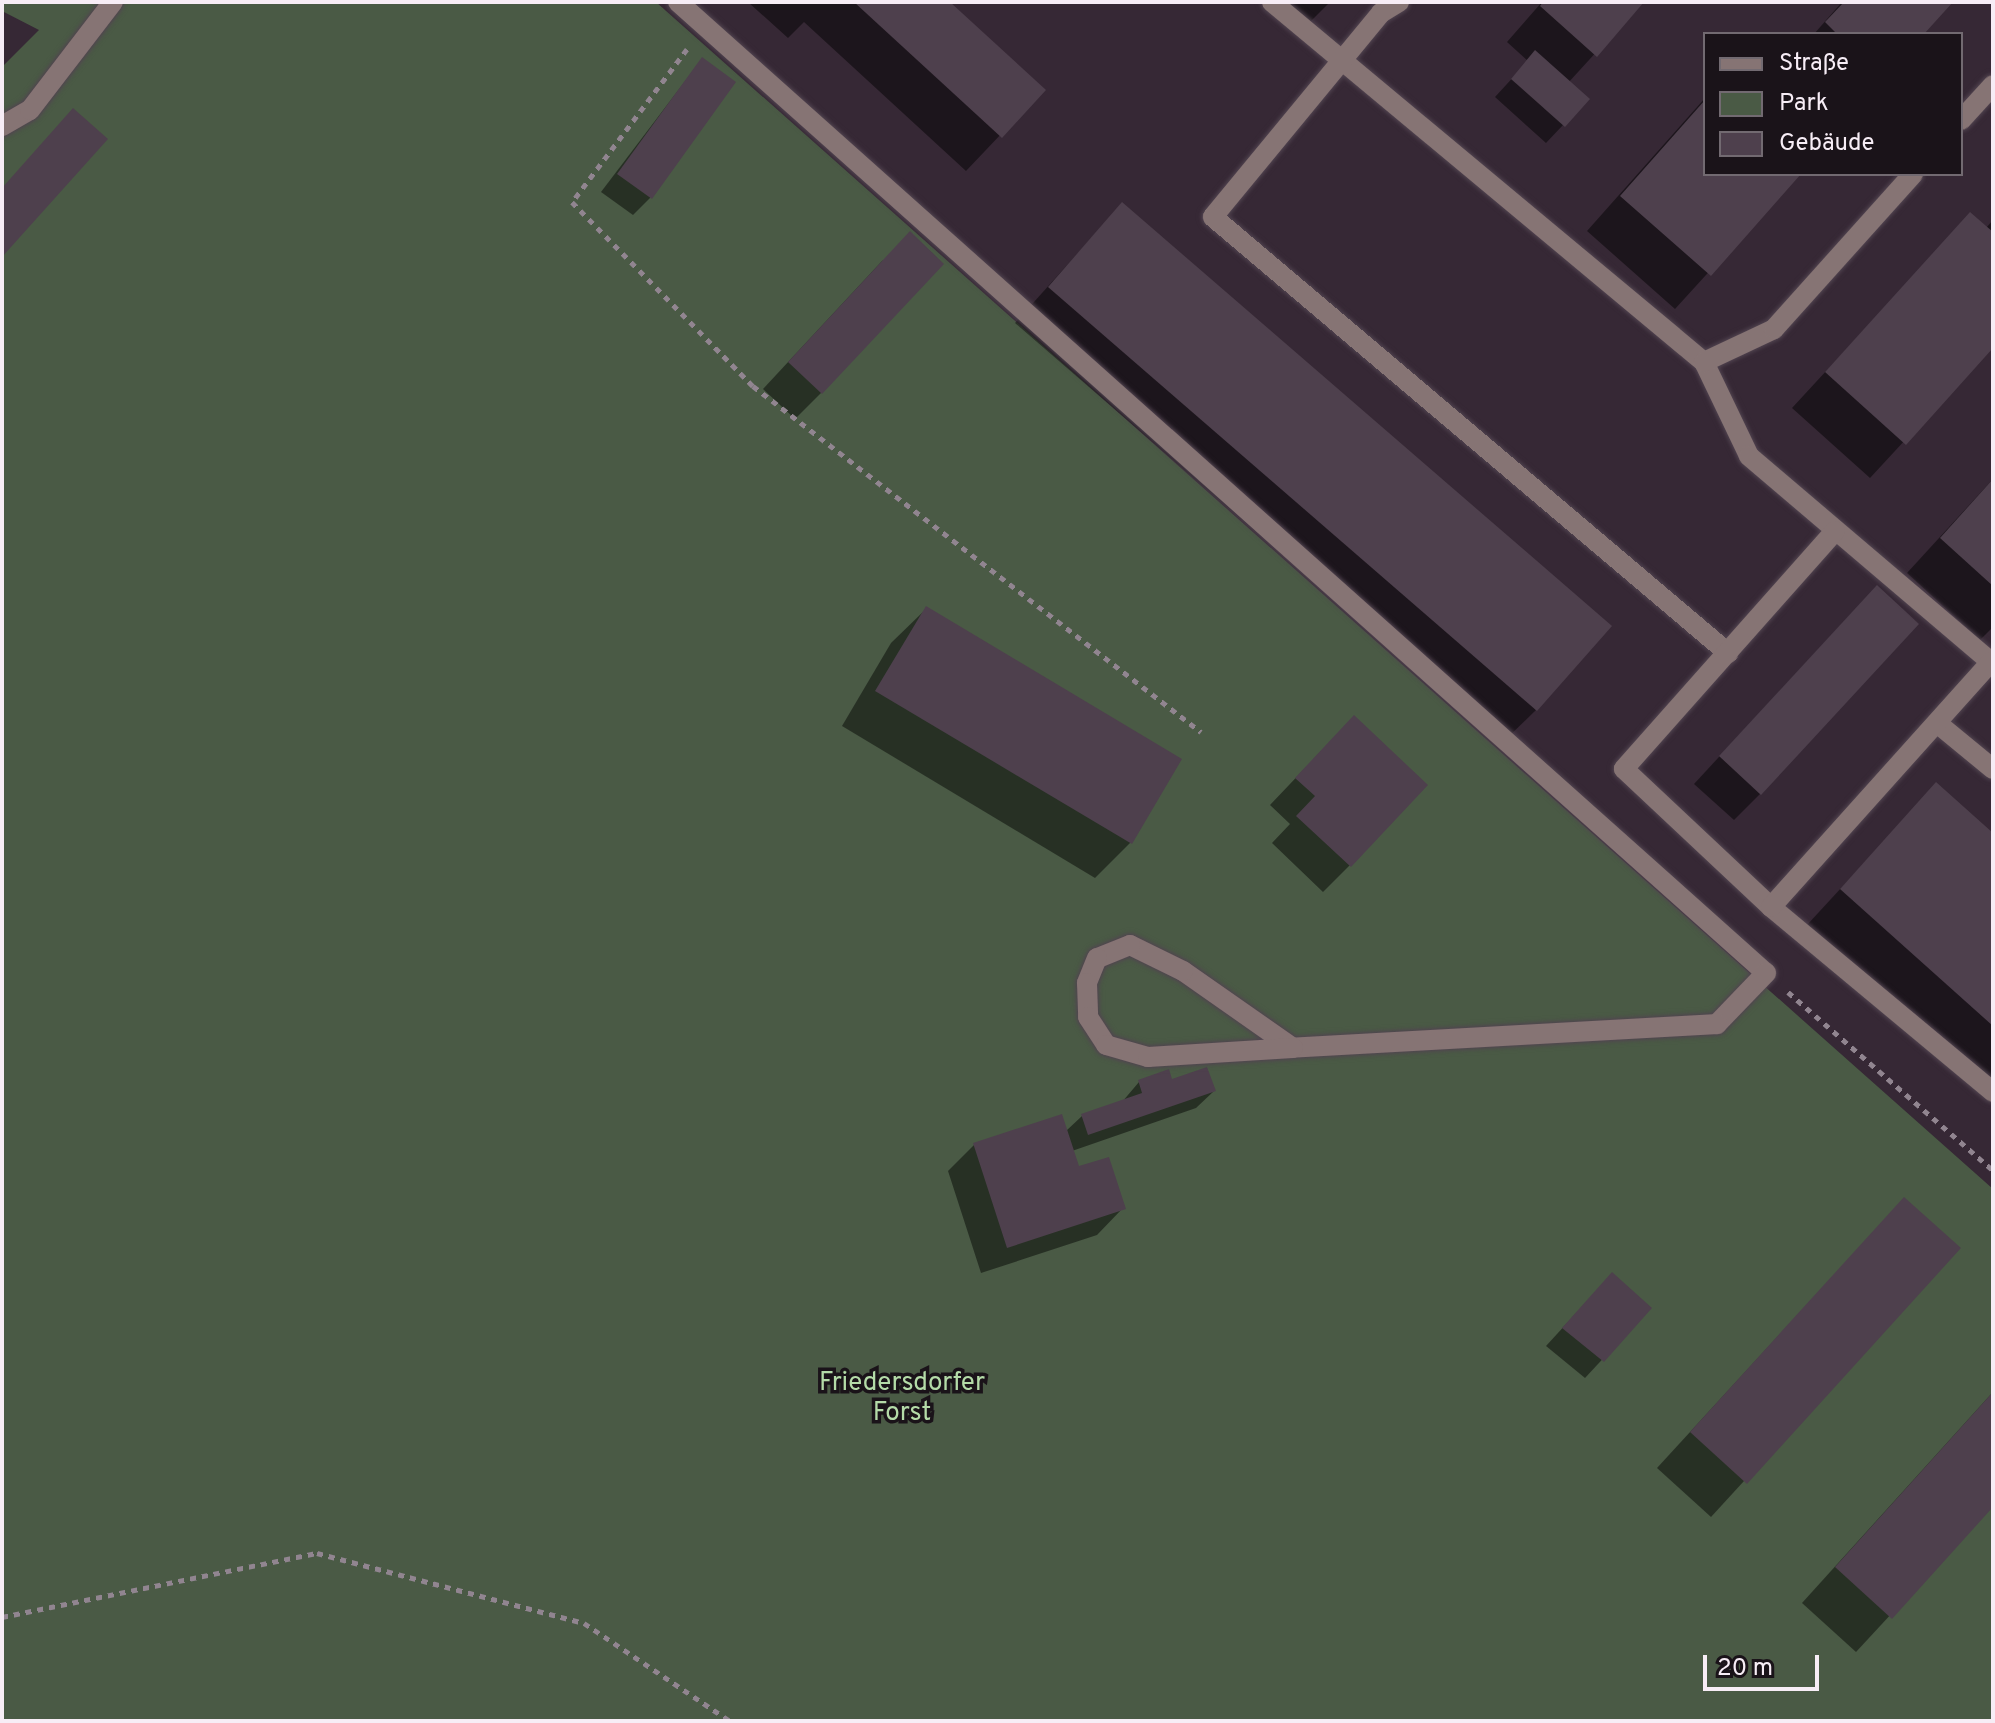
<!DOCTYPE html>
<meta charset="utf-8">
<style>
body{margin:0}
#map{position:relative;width:1995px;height:1723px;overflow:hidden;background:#362835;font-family:Overpass,sans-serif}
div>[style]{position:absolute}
.green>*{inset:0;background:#4a5a45}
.shadow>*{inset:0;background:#0007}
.building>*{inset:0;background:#4e404d}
.path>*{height:5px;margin-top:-2.5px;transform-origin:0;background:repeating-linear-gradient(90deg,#918590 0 6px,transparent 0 12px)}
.roads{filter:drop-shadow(0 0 2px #514450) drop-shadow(0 0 2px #514450)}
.minor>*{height:20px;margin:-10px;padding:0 10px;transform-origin:10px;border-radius:10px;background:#867474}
span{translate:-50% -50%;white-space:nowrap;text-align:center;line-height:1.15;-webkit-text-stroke:7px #1a1319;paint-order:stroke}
.park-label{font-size:26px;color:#b4dba8}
.frame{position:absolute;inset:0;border:4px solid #f7edf6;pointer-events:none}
.legend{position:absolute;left:1703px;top:32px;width:260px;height:144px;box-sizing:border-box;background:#1a1319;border:2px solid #726a71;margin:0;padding:10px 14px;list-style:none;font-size:24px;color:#f7edf6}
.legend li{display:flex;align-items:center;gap:16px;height:40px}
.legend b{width:40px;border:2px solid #726a71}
.scale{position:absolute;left:1703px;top:1655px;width:116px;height:36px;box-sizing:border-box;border:4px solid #f7edf6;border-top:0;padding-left:10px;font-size:24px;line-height:28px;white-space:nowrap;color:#f7edf6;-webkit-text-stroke:6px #1a1319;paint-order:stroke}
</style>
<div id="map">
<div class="green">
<div style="clip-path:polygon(2px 2px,656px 2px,1993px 1189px,1993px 1721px,2px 1721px,2px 67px,39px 30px,2px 11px)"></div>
</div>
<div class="shadow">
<div style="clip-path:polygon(748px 2px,947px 2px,1043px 90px,966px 171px,804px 22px,788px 38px)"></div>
<div style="clip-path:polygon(1264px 2px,1330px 2px,1299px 33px)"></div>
<div style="clip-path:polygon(1542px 2px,1642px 2px,1568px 83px,1563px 125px,1546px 143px,1495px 97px,1528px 61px,1507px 42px)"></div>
<div style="clip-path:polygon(1842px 2px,1950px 2px,1922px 34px,1814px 34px)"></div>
<div style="clip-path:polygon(702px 59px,650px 198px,633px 215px,601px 192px)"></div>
<div style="clip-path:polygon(1705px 98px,1705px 174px,1798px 174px,1675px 309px,1587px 231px)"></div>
<div style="clip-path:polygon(1122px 204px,1536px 710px,1501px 744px,1015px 323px)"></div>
<div style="clip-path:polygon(1970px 215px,1986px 228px,1993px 220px,1993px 345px,1870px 478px,1792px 408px)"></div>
<div style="clip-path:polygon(883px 260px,821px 393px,795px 419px,763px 389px)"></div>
<div style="clip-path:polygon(1993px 479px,1993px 627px,1980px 640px,1907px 573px)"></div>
<div style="clip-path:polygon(926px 609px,1180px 760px,1130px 843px,1095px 878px,842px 726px,891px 643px)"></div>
<div style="clip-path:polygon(1851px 614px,1760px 794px,1734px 820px,1694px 784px)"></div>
<div style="clip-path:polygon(1328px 744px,1350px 865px,1323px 892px,1272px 843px,1290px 824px,1270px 805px)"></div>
<div style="clip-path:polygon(1936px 785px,1993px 836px,1993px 1092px,1807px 925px)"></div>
<div style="clip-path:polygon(1139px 1082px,1214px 1091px,1196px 1108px,1072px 1151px,1078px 1169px,1123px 1208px,1097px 1235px,981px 1273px,948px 1171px,974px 1145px,1066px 1131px,1082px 1116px,1122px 1102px)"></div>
<div style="clip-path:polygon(1904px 1199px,1958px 1248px,1711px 1517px,1657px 1468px)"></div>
<div style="clip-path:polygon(1612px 1274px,1650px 1308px,1585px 1378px,1546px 1346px)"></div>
<div style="clip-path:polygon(1993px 1392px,1993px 1504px,1856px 1652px,1802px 1603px)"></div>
</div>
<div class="building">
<div style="clip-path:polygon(854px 2px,950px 2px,1046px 90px,1002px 138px)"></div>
<div style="clip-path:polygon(1543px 2px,1644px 2px,1597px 57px,1540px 6px)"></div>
<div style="clip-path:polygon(1844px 2px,1953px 2px,1924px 34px,1837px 34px,1825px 22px)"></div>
<div style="clip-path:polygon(1535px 50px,1590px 99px,1565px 127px,1511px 79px)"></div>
<div style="clip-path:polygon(702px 57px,736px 82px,652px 199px,617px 174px)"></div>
<div style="clip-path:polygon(1705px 100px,1705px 174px,1801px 174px,1711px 276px,1620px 196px)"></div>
<div style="clip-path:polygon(73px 108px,108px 139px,2px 257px,2px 188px)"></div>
<div style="clip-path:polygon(1122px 202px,1612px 626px,1537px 711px,1048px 287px)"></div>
<div style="clip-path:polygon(1970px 212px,1993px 232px,1993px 348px,1906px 445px,1825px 372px)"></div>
<div style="clip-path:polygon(910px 231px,944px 264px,822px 394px,788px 362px)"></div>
<div style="clip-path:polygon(1993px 479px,1993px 586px,1940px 538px)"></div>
<div style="clip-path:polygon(1877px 585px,1919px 624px,1761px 795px,1719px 756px)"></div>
<div style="clip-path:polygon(926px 606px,1182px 759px,1132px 844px,875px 691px)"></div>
<div style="clip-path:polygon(1354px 715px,1428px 785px,1351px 867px,1296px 816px,1315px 796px,1295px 778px)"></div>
<div style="clip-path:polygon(1936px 782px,1993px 833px,1993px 1026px,1840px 889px)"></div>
<div style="clip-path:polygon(1207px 1067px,1216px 1091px,1088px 1135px,1081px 1114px,1142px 1093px,1138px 1080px,1169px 1069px,1172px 1079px)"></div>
<div style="clip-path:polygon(1062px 1114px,1079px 1166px,1109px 1157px,1126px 1209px,1007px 1248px,973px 1143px)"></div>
<div style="clip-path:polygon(1904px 1197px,1961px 1248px,1747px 1484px,1690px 1432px)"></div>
<div style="clip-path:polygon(1612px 1272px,1652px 1308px,1604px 1362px,1562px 1328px)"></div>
<div style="clip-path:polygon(1993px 1392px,1993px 1507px,1892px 1619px,1835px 1567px)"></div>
</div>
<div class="path">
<div style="left:687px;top:49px;width:191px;rotate:126.9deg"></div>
<div style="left:572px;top:202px;width:258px;rotate:45.5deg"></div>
<div style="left:753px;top:386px;width:566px;rotate:37.68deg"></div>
<div style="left:1788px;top:992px;width:271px;rotate:41deg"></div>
<div style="left:2px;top:1617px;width:321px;rotate:-11.5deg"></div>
<div style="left:317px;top:1553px;width:276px;rotate:14.7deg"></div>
<div style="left:584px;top:1623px;width:176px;rotate:33.9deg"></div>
</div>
<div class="roads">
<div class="minor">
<div style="left:678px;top:2px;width:1458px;rotate:41.75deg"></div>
<div style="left:1766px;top:973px;width:71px;rotate:133.9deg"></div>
<div style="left:1717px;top:1024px;width:425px;rotate:176.8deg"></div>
<div style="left:1293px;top:1048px;width:134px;rotate:-145deg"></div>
<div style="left:1183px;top:971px;width:59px;rotate:-153.9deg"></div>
<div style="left:1130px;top:945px;width:35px;rotate:158deg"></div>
<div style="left:1097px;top:958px;width:27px;rotate:112deg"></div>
<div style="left:1087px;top:983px;width:34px;rotate:88deg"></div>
<div style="left:1088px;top:1017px;width:33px;rotate:57deg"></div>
<div style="left:1106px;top:1045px;width:44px;rotate:15.9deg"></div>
<div style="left:1148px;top:1057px;width:145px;rotate:-3.6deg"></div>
<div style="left:1272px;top:2px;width:562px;rotate:39.81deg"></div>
<div style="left:1704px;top:362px;width:104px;rotate:64.4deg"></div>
<div style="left:1749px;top:456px;width:321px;rotate:40.4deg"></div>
<div style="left:1399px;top:2px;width:21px;rotate:149deg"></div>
<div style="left:1381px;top:13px;width:264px;rotate:129.5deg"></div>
<div style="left:1213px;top:217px;width:675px;rotate:40.25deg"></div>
<div style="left:1961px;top:120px;width:47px;rotate:-47.6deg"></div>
<div style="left:2px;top:126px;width:32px;rotate:-30deg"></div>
<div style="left:30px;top:110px;width:136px;rotate:-52.5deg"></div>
<div style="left:1704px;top:362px;width:77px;rotate:-25.2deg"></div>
<div style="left:1774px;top:329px;width:208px;rotate:-48.1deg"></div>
<div style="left:1835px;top:531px;width:318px;rotate:131.6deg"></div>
<div style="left:1624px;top:769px;width:202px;rotate:43.2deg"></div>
<div style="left:1771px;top:907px;width:289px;rotate:39.8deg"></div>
<div style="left:1937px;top:723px;width:72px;rotate:39.4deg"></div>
<div style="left:1771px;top:907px;width:329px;rotate:-48.1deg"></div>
</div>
</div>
<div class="park-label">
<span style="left:902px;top:1399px">Friedersdorfer<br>Forst</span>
</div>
<div class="frame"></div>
<ul class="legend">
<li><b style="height:10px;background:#867474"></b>Straße</li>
<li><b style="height:22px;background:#4a5a45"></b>Park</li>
<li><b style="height:22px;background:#4e404d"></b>Gebäude</li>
</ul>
<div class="scale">20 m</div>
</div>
